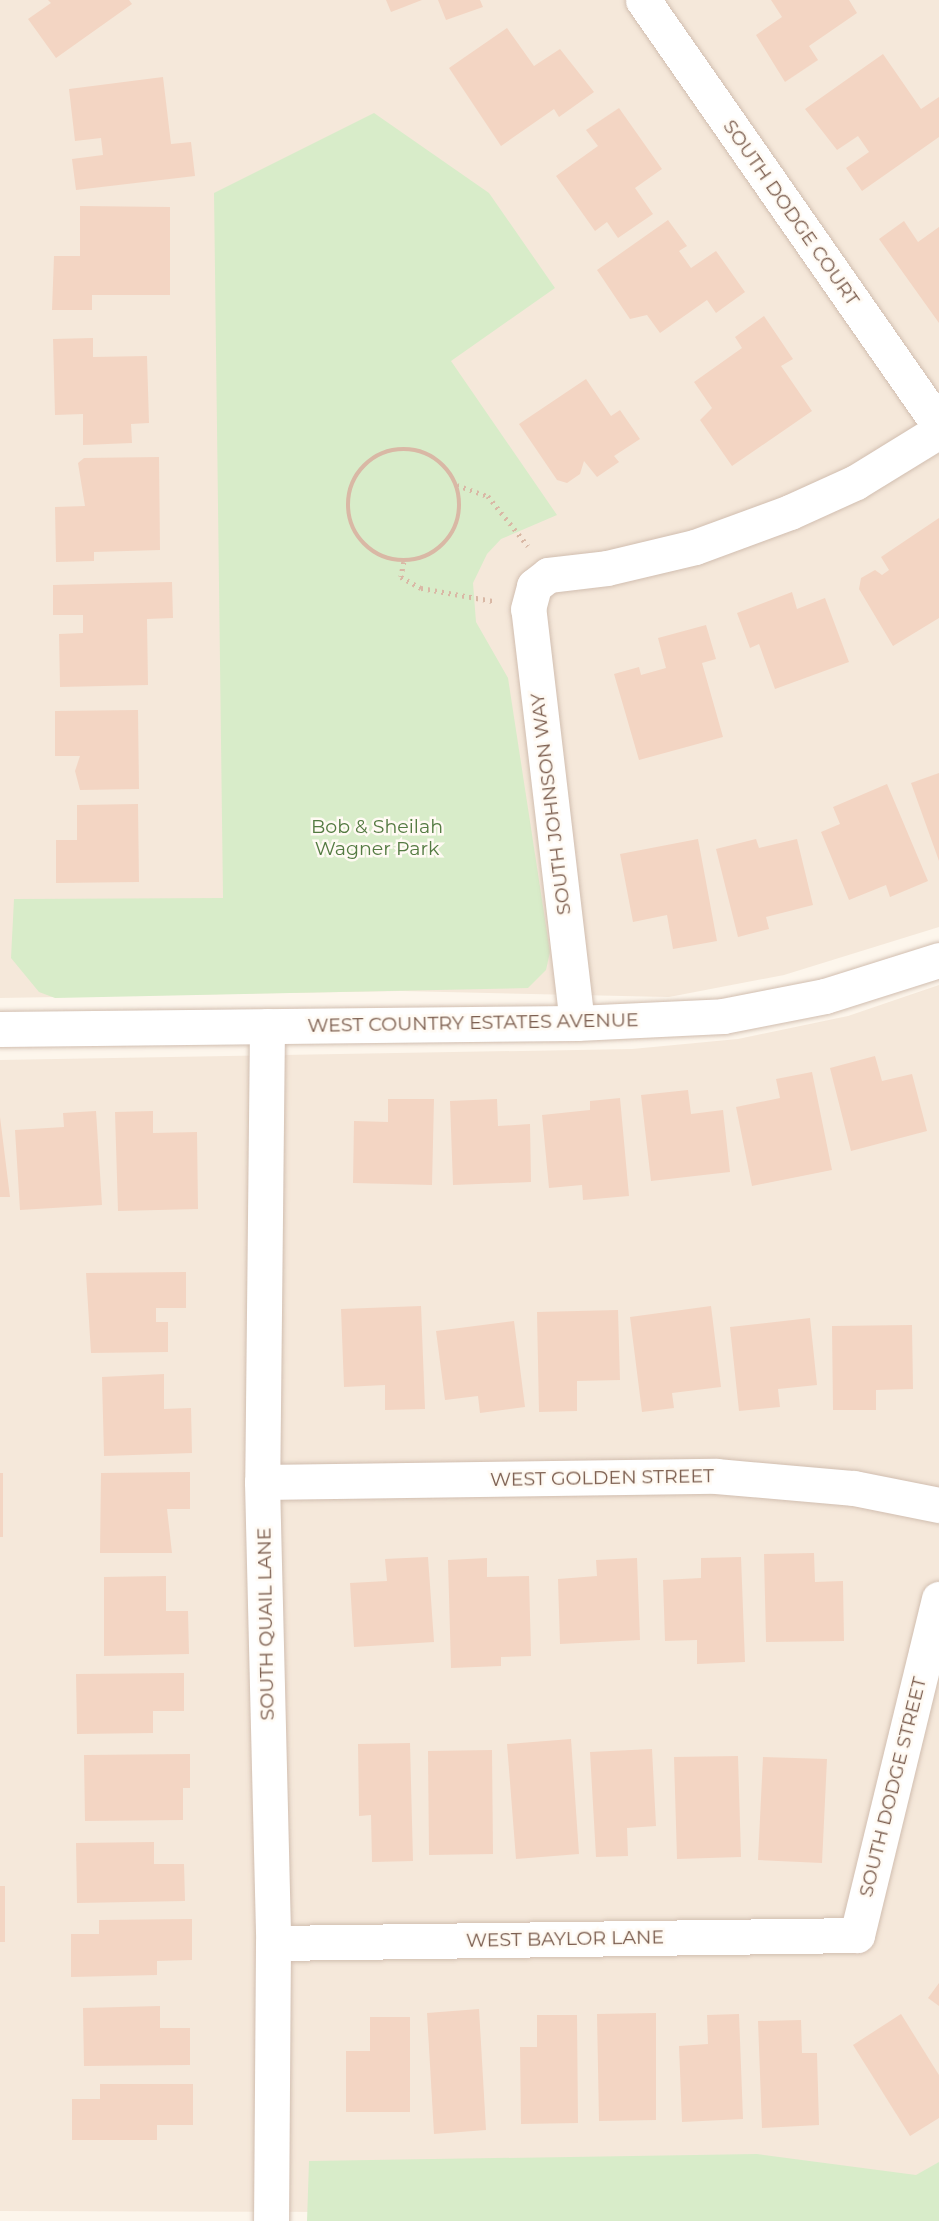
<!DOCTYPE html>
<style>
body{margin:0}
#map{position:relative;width:939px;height:2221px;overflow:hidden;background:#fdf6ec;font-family:Montserrat,sans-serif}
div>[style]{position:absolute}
.residential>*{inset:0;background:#f5e8da}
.green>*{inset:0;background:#d8ecc9}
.building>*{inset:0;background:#f3d5c3}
.path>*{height:4.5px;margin-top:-2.25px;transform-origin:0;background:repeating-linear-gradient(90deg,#d9b8a5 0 2px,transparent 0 7px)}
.path>.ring{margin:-2.25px;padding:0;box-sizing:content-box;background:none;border:4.5px solid #d9b8a5;border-radius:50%}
.roads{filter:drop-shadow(0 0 2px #d1beb0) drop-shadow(0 0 2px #d1beb0)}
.street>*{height:35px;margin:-17.5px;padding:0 17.5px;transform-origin:17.5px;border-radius:17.5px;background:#fff}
span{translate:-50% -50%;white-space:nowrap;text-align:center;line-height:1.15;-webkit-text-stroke:5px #fffaf3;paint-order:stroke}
.street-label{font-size:19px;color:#7a5c4d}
.park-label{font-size:19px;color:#537a41}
</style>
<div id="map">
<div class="residential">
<div style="clip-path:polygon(0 0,939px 0,939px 927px,784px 975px,669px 997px,401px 991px,0 998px)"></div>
<div style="clip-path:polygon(939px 985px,939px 2221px,515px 2221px,352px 2212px,0 2211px,0 1060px,632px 1049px,738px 1039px,848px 1016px)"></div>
</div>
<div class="green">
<div style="clip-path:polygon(374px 113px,489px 193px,555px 288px,451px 361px,557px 515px,501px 539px,487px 554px,473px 583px,476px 622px,508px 678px,550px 952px,546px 970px,528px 988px,55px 998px,39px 992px,11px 958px,14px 899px,223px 898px,214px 193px)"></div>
<div style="clip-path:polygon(757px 2154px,916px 2175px,939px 2162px,939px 2221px,307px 2221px,309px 2161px)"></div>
</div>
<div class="building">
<div style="clip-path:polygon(48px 0,129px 0,132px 4px,56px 58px,28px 19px,51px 3px)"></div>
<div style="clip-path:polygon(386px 0,422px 0,391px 12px)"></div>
<div style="clip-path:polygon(438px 0,480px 0,483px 7px,446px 20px)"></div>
<div style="clip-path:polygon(771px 0,849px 0,857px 13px,809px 46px,818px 60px,785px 82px,756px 35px,782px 17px)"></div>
<div style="clip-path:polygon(507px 28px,534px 66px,560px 49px,594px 92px,559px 117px,554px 109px,501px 146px,449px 68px)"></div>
<div style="clip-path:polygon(883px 54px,921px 109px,939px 97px,939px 137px,862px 191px,846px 168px,869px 152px,858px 136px,837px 150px,805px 109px)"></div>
<div style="clip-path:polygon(163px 77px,171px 144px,191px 142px,195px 176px,76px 190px,72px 159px,103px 155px,101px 138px,75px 141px,69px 89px)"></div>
<div style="clip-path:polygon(619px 108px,662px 169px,635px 188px,653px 214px,618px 238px,607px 222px,595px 231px,556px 176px,598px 146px,586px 130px)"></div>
<div style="clip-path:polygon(80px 206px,170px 207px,170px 295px,92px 295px,92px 310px,52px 310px,54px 256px,80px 256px)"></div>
<div style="clip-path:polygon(668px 220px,687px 246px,679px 251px,691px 268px,716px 251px,745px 292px,716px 313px,707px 300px,660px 333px,647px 315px,630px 319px,597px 270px)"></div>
<div style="clip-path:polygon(904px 221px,918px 242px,939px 227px,939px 323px,879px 239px)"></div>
<div style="clip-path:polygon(764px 316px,793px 359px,781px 366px,812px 411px,732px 466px,700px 420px,712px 408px,694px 382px,742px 348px,735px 337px)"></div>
<div style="clip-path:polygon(93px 338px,93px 357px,147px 356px,149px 423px,131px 424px,132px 443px,83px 445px,83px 414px,55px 415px,53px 339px)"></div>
<div style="clip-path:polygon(586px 379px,611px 416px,620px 410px,640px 439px,614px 456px,619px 462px,597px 477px,584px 461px,580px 474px,567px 483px,557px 480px,519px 424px)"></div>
<div style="clip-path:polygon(159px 457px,160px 550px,94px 552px,94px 561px,56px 562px,55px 507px,85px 506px,78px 463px,84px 458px)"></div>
<div style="clip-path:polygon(939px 518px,939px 618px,893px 646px,859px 589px,861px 578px,875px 570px,882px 575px,889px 570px,881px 557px)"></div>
<div style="clip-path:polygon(172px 582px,173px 618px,147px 619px,148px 685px,60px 687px,59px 634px,83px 633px,83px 615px,53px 615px,53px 585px)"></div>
<div style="clip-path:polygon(792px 592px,797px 609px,825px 598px,849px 662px,775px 689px,759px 644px,750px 648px,737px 613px)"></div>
<div style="clip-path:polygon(706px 625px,716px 659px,702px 663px,723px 737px,639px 760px,614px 674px,639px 667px,641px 675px,666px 668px,658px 638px)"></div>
<div style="clip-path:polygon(138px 710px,139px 789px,80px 790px,75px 771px,80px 756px,55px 756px,55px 711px)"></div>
<div style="clip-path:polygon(939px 773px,939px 861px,911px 783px)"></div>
<div style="clip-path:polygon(887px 784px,928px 881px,890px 897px,886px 885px,849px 900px,821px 832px,840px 824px,833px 807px)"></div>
<div style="clip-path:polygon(138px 804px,139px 882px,56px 883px,56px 840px,77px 840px,77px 805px)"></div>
<div style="clip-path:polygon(698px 839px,717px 941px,673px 949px,667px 915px,633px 922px,620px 854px)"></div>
<div style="clip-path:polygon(756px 839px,759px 848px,797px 839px,813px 905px,766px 917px,769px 929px,738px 937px,716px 849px)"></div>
<div style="clip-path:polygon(875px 1056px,882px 1081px,912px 1074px,927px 1131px,851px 1151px,830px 1068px)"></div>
<div style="clip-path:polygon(812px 1072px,832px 1170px,752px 1186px,736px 1107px,780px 1098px,776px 1079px)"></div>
<div style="clip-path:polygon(688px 1090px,691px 1114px,723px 1110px,730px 1172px,651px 1181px,641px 1095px)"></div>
<div style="clip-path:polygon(620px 1098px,629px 1196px,583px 1200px,582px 1185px,549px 1188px,542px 1115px,590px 1110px,590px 1101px)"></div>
<div style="clip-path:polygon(388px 1099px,434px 1099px,432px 1185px,353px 1183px,354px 1121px,388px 1122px)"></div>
<div style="clip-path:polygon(497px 1099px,498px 1126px,530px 1124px,531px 1182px,453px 1185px,450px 1101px)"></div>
<div style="clip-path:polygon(96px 1111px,102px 1205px,20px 1210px,15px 1130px,64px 1127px,63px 1113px)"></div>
<div style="clip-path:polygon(153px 1111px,153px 1133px,197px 1132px,198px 1209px,118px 1211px,115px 1112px)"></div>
<div style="clip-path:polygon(0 1117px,10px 1197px,0 1197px)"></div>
<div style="clip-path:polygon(186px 1272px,186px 1308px,156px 1308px,156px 1322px,168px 1322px,168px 1352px,91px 1353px,86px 1273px)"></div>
<div style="clip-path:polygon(421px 1306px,425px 1409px,385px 1410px,385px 1385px,344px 1387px,341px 1309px)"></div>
<div style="clip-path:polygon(711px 1306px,721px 1387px,672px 1393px,674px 1408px,642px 1412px,630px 1317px)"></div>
<div style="clip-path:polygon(618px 1310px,620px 1380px,577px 1381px,577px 1411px,539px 1412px,537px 1312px)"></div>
<div style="clip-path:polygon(810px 1318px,817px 1385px,778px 1389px,780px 1407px,739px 1411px,730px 1327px)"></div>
<div style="clip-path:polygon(514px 1321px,525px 1407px,480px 1413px,478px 1396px,445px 1400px,436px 1331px)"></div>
<div style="clip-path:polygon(912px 1325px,913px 1389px,876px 1390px,876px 1410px,833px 1410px,832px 1326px)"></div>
<div style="clip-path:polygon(164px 1374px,164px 1409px,191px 1408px,192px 1453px,104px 1456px,102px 1377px)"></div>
<div style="clip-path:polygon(190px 1472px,190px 1509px,167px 1509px,172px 1553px,100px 1553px,101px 1473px)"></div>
<div style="clip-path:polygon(0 1473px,3px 1473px,3px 1537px,0 1537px)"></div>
<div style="clip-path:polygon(814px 1553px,815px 1582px,843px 1581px,844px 1641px,766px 1642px,764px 1554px)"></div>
<div style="clip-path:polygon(428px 1557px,434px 1642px,354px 1647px,350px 1583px,387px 1581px,385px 1559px)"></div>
<div style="clip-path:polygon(741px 1557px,745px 1662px,697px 1664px,697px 1640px,665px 1641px,663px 1580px,701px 1578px,701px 1558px)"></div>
<div style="clip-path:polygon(487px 1558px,487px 1577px,529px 1576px,531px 1656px,501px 1657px,501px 1666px,451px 1668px,448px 1560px)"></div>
<div style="clip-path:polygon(637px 1558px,640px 1640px,560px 1644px,558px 1579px,597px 1576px,596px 1560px)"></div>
<div style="clip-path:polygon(166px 1576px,166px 1611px,188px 1611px,189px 1654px,104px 1656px,104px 1577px)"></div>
<div style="clip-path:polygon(184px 1673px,184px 1711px,153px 1711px,153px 1733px,77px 1734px,76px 1674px)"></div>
<div style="clip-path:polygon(571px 1739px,579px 1854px,516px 1859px,507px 1744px)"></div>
<div style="clip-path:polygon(410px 1743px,413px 1861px,372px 1862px,371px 1815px,359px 1816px,358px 1744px)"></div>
<div style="clip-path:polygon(652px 1749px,656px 1826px,627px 1828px,628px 1856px,596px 1857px,590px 1752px)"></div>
<div style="clip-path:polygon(492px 1750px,493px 1854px,429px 1855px,428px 1751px)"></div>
<div style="clip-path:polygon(190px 1754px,190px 1788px,183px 1788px,183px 1820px,85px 1821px,84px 1755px)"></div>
<div style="clip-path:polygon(738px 1756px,741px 1857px,677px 1859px,674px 1757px)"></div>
<div style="clip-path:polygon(763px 1757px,827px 1759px,822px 1863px,758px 1860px)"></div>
<div style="clip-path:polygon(154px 1842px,154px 1864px,184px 1864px,185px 1901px,77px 1903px,76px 1843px)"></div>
<div style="clip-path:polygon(0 1886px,5px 1886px,5px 1942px,0 1942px)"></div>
<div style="clip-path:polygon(192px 1919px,192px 1960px,157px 1961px,157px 1975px,71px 1977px,71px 1934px,99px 1934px,99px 1920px)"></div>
<div style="clip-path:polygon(939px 1983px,939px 2006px,928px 1998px)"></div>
<div style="clip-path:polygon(160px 2006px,160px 2028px,190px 2028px,190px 2065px,84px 2066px,83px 2008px)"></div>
<div style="clip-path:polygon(479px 2009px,486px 2130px,434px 2134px,427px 2013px)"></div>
<div style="clip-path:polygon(656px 2013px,656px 2120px,599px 2121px,597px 2014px)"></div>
<div style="clip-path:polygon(739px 2014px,743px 2119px,682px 2122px,679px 2046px,708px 2044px,707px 2015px)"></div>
<div style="clip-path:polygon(901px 2014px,939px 2075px,939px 2118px,910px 2136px,853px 2045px)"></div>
<div style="clip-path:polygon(537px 2015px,577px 2015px,578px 2123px,521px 2124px,520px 2047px,537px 2047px)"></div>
<div style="clip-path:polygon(370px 2017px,410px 2017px,410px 2112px,346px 2112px,346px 2051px,370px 2051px)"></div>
<div style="clip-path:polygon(801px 2020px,802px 2053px,817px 2053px,819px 2125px,762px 2128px,758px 2021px)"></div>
<div style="clip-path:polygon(100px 2084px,193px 2084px,193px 2125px,157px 2125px,157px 2140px,72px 2140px,72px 2099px,100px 2099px)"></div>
</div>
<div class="path">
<div class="ring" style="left:348px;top:449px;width:107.5px;height:107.5px"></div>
<div style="left:457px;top:485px;width:33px;rotate:20deg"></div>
<div style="left:488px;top:496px;width:64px;rotate:51.3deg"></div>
<div style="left:404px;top:562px;width:15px;rotate:101deg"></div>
<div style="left:401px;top:577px;width:23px;rotate:29deg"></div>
<div style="left:421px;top:588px;width:73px;rotate:10.2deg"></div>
</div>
<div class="roads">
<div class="street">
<div style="left:643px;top:0;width:518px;rotate:55.14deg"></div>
<div style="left:577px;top:1023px;width:417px;rotate:-96.7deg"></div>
<div style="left:528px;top:609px;width:24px;rotate:-75deg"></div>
<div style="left:534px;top:586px;width:18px;rotate:-38deg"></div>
<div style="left:548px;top:575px;width:59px;rotate:-6.8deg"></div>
<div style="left:607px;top:568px;width:90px;rotate:-13.4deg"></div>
<div style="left:695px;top:547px;width:101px;rotate:-20.2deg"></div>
<div style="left:790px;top:512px;width:72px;rotate:-24.4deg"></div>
<div style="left:856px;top:482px;width:97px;rotate:-31.6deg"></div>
<div style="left:267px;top:1026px;width:456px;rotate:90.6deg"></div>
<div style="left:262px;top:1482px;width:461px;rotate:88.6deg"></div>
<div style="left:273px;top:1943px;width:278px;rotate:90.4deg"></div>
<div style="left:0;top:1029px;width:577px;rotate:-0.6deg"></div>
<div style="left:577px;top:1023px;width:146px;rotate:-2.7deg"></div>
<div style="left:723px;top:1016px;width:104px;rotate:-11.1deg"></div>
<div style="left:825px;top:996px;width:120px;rotate:-17.5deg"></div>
<div style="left:262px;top:1482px;width:454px;rotate:-0.8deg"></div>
<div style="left:716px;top:1476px;width:139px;rotate:5deg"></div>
<div style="left:854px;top:1488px;width:87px;rotate:11.3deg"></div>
<div style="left:273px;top:1943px;width:584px;rotate:-0.78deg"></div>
<div style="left:857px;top:1935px;width:346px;rotate:-76.3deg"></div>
</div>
</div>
<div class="street-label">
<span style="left:791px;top:213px;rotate:55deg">SOUTH DODGE COURT</span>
<span style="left:551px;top:804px;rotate:-97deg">SOUTH JOHNSON WAY</span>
<span style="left:473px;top:1023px;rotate:-1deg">WEST COUNTRY ESTATES AVENUE</span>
<span style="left:602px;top:1478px;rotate:-1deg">WEST GOLDEN STREET</span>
<span style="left:266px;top:1624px;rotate:-91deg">SOUTH QUAIL LANE</span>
<span style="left:893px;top:1787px;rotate:-76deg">SOUTH DODGE STREET</span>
<span style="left:565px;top:1939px;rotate:-1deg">WEST BAYLOR LANE</span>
</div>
<div class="park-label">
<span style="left:377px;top:838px">Bob &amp; Sheilah<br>Wagner Park</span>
</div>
</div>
